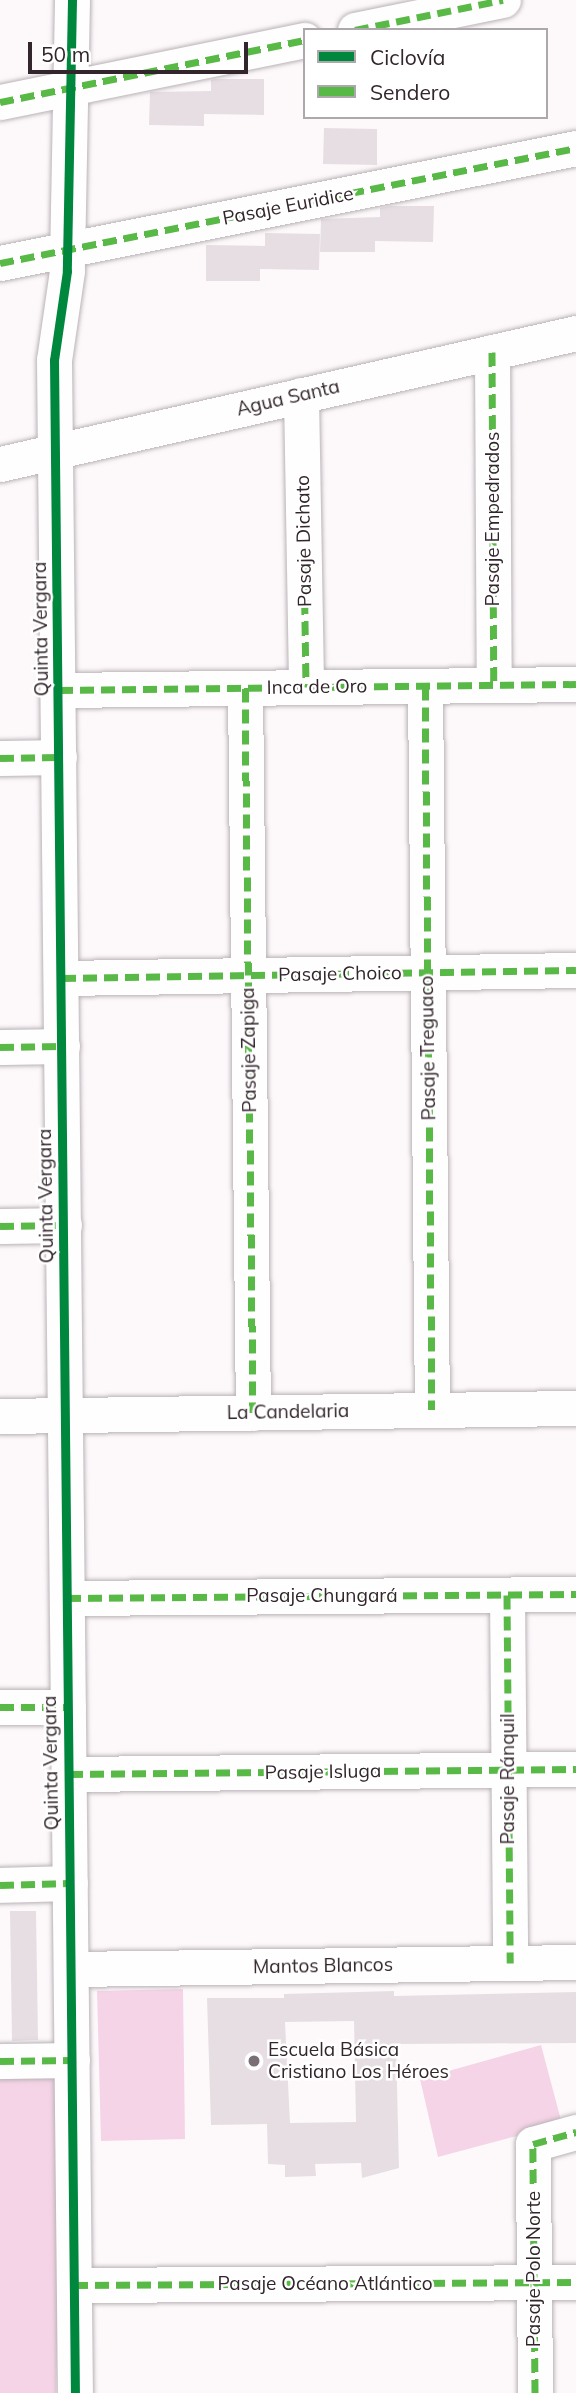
<!DOCTYPE html>
<meta charset="utf-8">
<style>
body{margin:0}
#map{position:relative;width:576px;height:2393px;overflow:hidden;background:#fdf9fb;font-family:Mulish,sans-serif}
div>[style]{position:absolute}
.green>*{inset:0;background:#f5d4e7}
.building>*{inset:0;background:#e6dee3}
.roads{filter:drop-shadow(0 0 2px #bab2b6) drop-shadow(0 0 2px #bab2b6)}
.minor>*{height:35px;margin:-17.5px;padding:0 17.5px;transform-origin:17.5px;border-radius:17.5px;background:#fffefe}
.quiet>*{height:7px;margin-top:-3.5px;transform-origin:0;background:repeating-linear-gradient(90deg,#58b947 0 14px,transparent 0 21px)}
.cycleway>*{height:9px;margin:-4.5px;padding:0 4.5px;transform-origin:4.5px;border-radius:4.5px;background:#00873e}
.dots>*{width:19px;height:19px;translate:-50% -50%;box-sizing:border-box;border:4px solid #fff;border-radius:50%}
span{translate:-50% -50%;white-space:nowrap;text-align:center;line-height:1.15;-webkit-text-stroke:5px #fff;paint-order:stroke}
.street-label{font-size:19px;color:#32252c}
.poi-label{font-size:19px;color:#32252c}
.left{translate:0 -50%;text-align:left}
.legend{position:absolute;left:303px;top:28px;width:245px;height:91px;box-sizing:border-box;background:#fff;border:2px solid #ada8ab;margin:0;padding:9px 12px;list-style:none;font-size:21px;color:#32252c}
.legend li{display:flex;align-items:center;gap:14px;height:35px}
.legend b{width:35px;border:2px solid #ada8ab}
.scale{position:absolute;left:28px;top:42px;width:220px;height:32px;box-sizing:border-box;border:4px solid #32252c;border-top:0;padding-left:9px;font-size:21px;line-height:24px;white-space:nowrap;color:#32252c;-webkit-text-stroke:5px #fff;paint-order:stroke}
</style>
<div id="map">
<div class="green">
<div style="clip-path:polygon(183px 1989px,185px 2139px,101px 2141px,97px 1991px)"></div>
<div style="clip-path:polygon(541px 2045px,562px 2124px,438px 2157px,420px 2079px)"></div>
<div style="clip-path:polygon(0 2076px,62px 2076px,56px 2393px,0 2393px)"></div>
</div>
<div class="building">
<div style="clip-path:polygon(215px 79px,264px 79px,264px 115px,204px 114px,204px 126px,149px 125px,150px 92px,211px 91px,211px 80px)"></div>
<div style="clip-path:polygon(324px 128px,377px 129px,377px 165px,323px 164px)"></div>
<div style="clip-path:polygon(390px 206px,434px 206px,433px 242px,375px 241px,375px 252px,320px 252px,321px 219px,380px 217px,380px 208px)"></div>
<div style="clip-path:polygon(265px 233px,320px 234px,319px 270px,260px 269px,260px 281px,206px 281px,206px 245px,265px 246px)"></div>
<div style="clip-path:polygon(10px 1911px,36px 1911px,38px 2040px,12px 2041px)"></div>
<div style="clip-path:polygon(evenodd,394px 1991px,394px 1996px,576px 1992px,576px 2043px,396px 2044px,399px 2168px,362px 2178px,361px 2163px,315px 2164px,316px 2176px,285px 2177px,285px 2165px,268px 2164px,267px 2124px,211px 2125px,207px 1998px,284px 1998px,284px 1994px,394px 1991px,354px 2021px,356px 2122px,290px 2123px,285px 2022px,354px 2021px)"></div>
</div>
<div class="roads">
<div class="minor">
<div style="left:72px;top:0;width:271px;rotate:91.1deg"></div>
<div style="left:67px;top:271px;width:90px;rotate:98.3deg"></div>
<div style="left:54px;top:360px;width:2033px;rotate:89.41deg"></div>
<div style="left:355px;top:30px;width:151px;rotate:-11.5deg"></div>
<div style="left:0;top:102px;width:311px;rotate:-11.5deg"></div>
<div style="left:0;top:263px;width:587px;rotate:-11.29deg"></div>
<div style="left:492px;top:352px;width:333px;rotate:89.7deg"></div>
<div style="left:301px;top:395px;width:292px;rotate:89deg"></div>
<div style="left:0;top:464px;width:591px;rotate:-12.81deg"></div>
<div style="left:425px;top:686px;width:724px;rotate:89.45deg"></div>
<div style="left:245px;top:688px;width:725px;rotate:89.37deg"></div>
<div style="left:59px;top:690px;width:517px;rotate:-0.66deg"></div>
<div style="left:0;top:758px;width:59px;rotate:-1deg"></div>
<div style="left:62px;top:978px;width:514px;rotate:-0.89deg"></div>
<div style="left:0;top:1047px;width:62px;rotate:-0.9deg"></div>
<div style="left:0;top:1226px;width:64px;rotate:-0.9deg"></div>
<div style="left:0;top:1416px;width:576px;rotate:-0.8deg"></div>
<div style="left:507px;top:1595px;width:368px;rotate:89.5deg"></div>
<div style="left:67px;top:1598px;width:509px;rotate:-0.45deg"></div>
<div style="left:0;top:1707px;width:68px"></div>
<div style="left:69px;top:1774px;width:507px;rotate:-0.57deg"></div>
<div style="left:0;top:1885px;width:70px;rotate:-1.6deg"></div>
<div style="left:71px;top:1969px;width:505px;rotate:-0.79deg"></div>
<div style="left:0;top:2061px;width:72px;rotate:-0.8deg"></div>
<div style="left:74px;top:2285px;width:502px;rotate:-0.34deg"></div>
<div style="left:535px;top:2393px;width:249px;rotate:-90.5deg"></div>
<div style="left:533px;top:2144px;width:45px;rotate:-15.6deg"></div>
</div>
</div>
<div class="quiet">
<div style="left:355px;top:30px;width:151px;rotate:-11.5deg"></div>
<div style="left:0;top:102px;width:311px;rotate:-11.5deg"></div>
<div style="left:0;top:263px;width:587px;rotate:-11.29deg"></div>
<div style="left:492px;top:352px;width:333px;rotate:89.7deg"></div>
<div style="left:304px;top:558px;width:129px;rotate:89.1deg"></div>
<div style="left:425px;top:686px;width:724px;rotate:89.45deg"></div>
<div style="left:245px;top:688px;width:725px;rotate:89.37deg"></div>
<div style="left:59px;top:690px;width:517px;rotate:-0.66deg"></div>
<div style="left:0;top:758px;width:59px;rotate:-1deg"></div>
<div style="left:62px;top:978px;width:514px;rotate:-0.89deg"></div>
<div style="left:0;top:1047px;width:62px;rotate:-0.9deg"></div>
<div style="left:0;top:1226px;width:64px;rotate:-0.9deg"></div>
<div style="left:507px;top:1595px;width:368px;rotate:89.5deg"></div>
<div style="left:67px;top:1598px;width:509px;rotate:-0.45deg"></div>
<div style="left:0;top:1707px;width:68px"></div>
<div style="left:69px;top:1774px;width:507px;rotate:-0.57deg"></div>
<div style="left:0;top:1885px;width:70px;rotate:-1.6deg"></div>
<div style="left:0;top:2061px;width:72px;rotate:-0.8deg"></div>
<div style="left:74px;top:2285px;width:502px;rotate:-0.34deg"></div>
<div style="left:535px;top:2393px;width:249px;rotate:-90.5deg"></div>
<div style="left:533px;top:2144px;width:45px;rotate:-15.6deg"></div>
</div>
<div class="cycleway">
<div style="left:72px;top:0;width:271px;rotate:91.1deg"></div>
<div style="left:67px;top:271px;width:90px;rotate:98.3deg"></div>
<div style="left:54px;top:360px;width:2033px;rotate:89.41deg"></div>
</div>
<div class="dots">
<div style="left:254px;top:2061px;background:#796f74"></div>
</div>
<div class="street-label">
<span style="left:288px;top:206px;rotate:-11deg">Pasaje Euridice</span>
<span style="left:288px;top:398px;rotate:-13deg">Agua Santa</span>
<span style="left:493px;top:519px;rotate:-90deg">Pasaje Empedrados</span>
<span style="left:304px;top:541px;rotate:-91deg">Pasaje Dichato</span>
<span style="left:41px;top:629px;rotate:-91deg">Quinta Vergara</span>
<span style="left:317px;top:687px;rotate:-1deg">Inca de Oro</span>
<span style="left:340px;top:974px;rotate:-1deg">Pasaje Choico</span>
<span style="left:428px;top:1048px;rotate:-91deg">Pasaje Treguaco</span>
<span style="left:249px;top:1050px;rotate:-91deg">Pasaje Zapiga</span>
<span style="left:46px;top:1196px;rotate:-91deg">Quinta Vergara</span>
<span style="left:288px;top:1412px;rotate:-1deg">La Candelaria</span>
<span style="left:322px;top:1596px">Pasaje Chungará</span>
<span style="left:51px;top:1763px;rotate:-91deg">Quinta Vergara</span>
<span style="left:323px;top:1772px;rotate:-1deg">Pasaje Isluga</span>
<span style="left:508px;top:1779px;rotate:-90deg">Pasaje Ránquil</span>
<span style="left:323px;top:1966px;rotate:-1deg">Mantos Blancos</span>
<span style="left:534px;top:2269px;rotate:-90deg">Pasaje Polo Norte</span>
<span style="left:325px;top:2284px">Pasaje Océano Atlántico</span>
</div>
<div class="poi-label">
<span class="left" style="left:268px;top:2061px">Escuela Básica<br>Cristiano Los Héroes</span>
</div>
<ul class="legend">
<li><b style="height:9px;background:#00873e"></b>Ciclovía</li>
<li><b style="height:9px;background:#58b947"></b>Sendero</li>
</ul>
<div class="scale">50 m</div>
</div>
